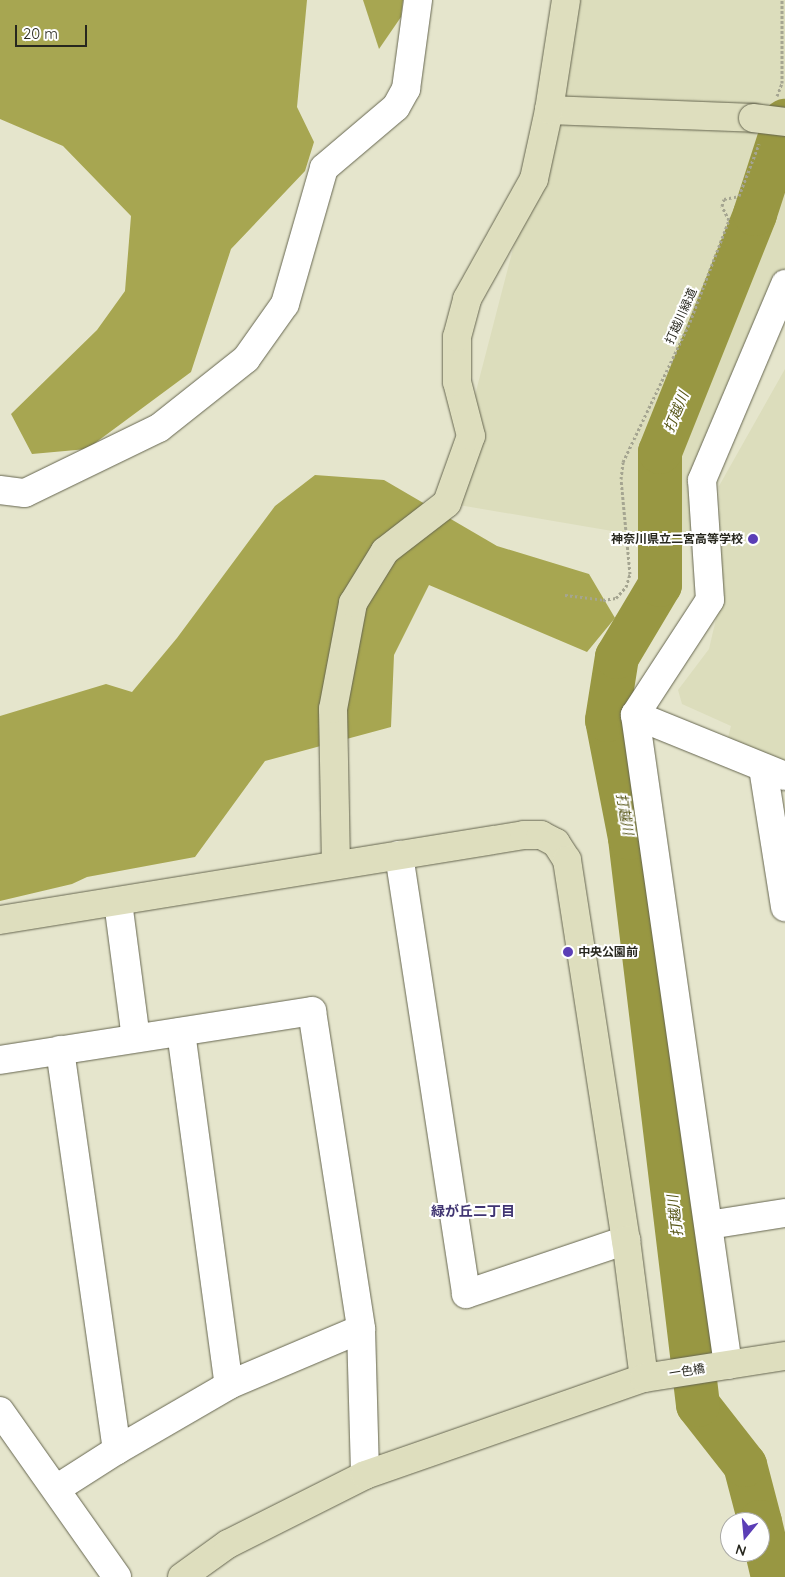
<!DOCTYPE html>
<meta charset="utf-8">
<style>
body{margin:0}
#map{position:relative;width:785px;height:1577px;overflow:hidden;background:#e5e5cc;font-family:Quicksand,"Noto Sans JP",sans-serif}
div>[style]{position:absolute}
.built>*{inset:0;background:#dcddbc}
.forest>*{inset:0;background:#a7a651}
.river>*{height:44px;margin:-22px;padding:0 22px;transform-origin:22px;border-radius:22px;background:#989742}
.path>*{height:3px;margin-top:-1.5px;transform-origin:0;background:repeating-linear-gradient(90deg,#a5a591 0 2.5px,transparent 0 5px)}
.roads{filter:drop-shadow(0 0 1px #666650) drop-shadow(0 0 1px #666650)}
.street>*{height:28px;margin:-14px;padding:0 14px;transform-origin:14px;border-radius:14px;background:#fff}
.secondary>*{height:28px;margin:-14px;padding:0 14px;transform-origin:14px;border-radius:14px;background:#dedebe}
.bridges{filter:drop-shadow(0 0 1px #666650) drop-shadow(0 0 1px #666650)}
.secondary-bridge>*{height:28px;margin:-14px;padding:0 14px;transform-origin:14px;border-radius:14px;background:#dedebe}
.dots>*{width:14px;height:14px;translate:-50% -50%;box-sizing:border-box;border:2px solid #fff;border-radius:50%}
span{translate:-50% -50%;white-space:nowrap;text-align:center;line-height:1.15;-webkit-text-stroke:4px #fff;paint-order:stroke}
.street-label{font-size:12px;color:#27271e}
.poi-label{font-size:12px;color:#27271e;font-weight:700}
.right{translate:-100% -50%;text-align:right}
.left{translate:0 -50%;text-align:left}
.water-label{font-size:14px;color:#565516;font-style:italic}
.neighbourhood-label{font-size:14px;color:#403572;font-weight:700}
.north{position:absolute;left:720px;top:1512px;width:50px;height:50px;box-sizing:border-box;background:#fff;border:1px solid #a9a9a5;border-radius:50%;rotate:197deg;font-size:14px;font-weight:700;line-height:20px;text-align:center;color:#27271e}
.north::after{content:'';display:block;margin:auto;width:18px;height:22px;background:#5b3eb6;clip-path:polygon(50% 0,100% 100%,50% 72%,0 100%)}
.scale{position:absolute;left:15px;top:25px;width:72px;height:22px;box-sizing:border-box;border:2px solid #27271e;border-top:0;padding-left:6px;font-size:15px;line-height:18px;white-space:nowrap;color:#27271e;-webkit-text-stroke:4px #fff;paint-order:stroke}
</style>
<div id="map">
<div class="built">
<div style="clip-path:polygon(566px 0,785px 0,785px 284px,705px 470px,706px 547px,447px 503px,549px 110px)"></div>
<div style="clip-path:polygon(785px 369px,785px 761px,727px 741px,731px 726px,682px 704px,678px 690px,709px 649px,722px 593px,719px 486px)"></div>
</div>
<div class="forest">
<div style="clip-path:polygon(0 0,307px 0,297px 107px,314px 142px,305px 171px,231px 249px,191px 372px,87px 449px,32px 454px,11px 414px,97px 330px,125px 291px,131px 216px,63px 146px,0 119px)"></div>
<div style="clip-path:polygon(363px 0,403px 0,401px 17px,379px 49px)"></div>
<div style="clip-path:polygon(315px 475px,384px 480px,497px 546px,589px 574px,615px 618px,587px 652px,429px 585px,394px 655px,391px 727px,265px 761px,195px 857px,87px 877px,72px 884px,0 901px,0 716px,106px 684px,132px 692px,177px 638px,275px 506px)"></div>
</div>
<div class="river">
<div style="left:760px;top:1522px;width:59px;rotate:-104.7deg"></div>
<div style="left:745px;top:1465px;width:76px;rotate:-128.1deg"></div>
<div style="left:698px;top:1405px;width:571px;rotate:-96.84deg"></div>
<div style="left:630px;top:838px;width:120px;rotate:-101deg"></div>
<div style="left:607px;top:720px;width:64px;rotate:-81deg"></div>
<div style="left:617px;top:657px;width:84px;rotate:-59.2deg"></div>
<div style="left:660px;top:585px;width:133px;rotate:-90deg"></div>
<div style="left:660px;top:452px;width:256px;rotate:-68.2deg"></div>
<div style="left:755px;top:214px;width:98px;rotate:-72.1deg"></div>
<div style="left:760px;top:1522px;width:57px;rotate:76.7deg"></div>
</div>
<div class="path">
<div style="left:777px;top:96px;width:14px;rotate:-69deg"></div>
<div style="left:782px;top:83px;width:83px;rotate:-90deg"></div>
<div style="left:565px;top:595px;width:38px;rotate:7deg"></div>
<div style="left:603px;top:600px;width:13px;rotate:-9deg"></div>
<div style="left:616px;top:598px;width:15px;rotate:-48deg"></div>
<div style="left:626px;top:587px;width:14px;rotate:-73deg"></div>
<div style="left:630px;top:574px;width:95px;rotate:-95.4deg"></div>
<div style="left:621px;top:479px;width:17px;rotate:-83deg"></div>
<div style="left:623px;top:462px;width:155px;rotate:-64.4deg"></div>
<div style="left:690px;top:322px;width:109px;rotate:-69.1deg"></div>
<div style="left:729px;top:220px;width:16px;rotate:-117deg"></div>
<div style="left:722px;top:206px;width:7px;rotate:-74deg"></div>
<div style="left:724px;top:199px;width:15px;rotate:-11deg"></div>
<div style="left:739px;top:196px;width:56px;rotate:-69deg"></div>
</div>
<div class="roads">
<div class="street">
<div style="left:0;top:490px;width:25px;rotate:7deg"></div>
<div style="left:25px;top:493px;width:149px;rotate:-25.9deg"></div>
<div style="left:159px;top:428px;width:111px;rotate:-38.4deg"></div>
<div style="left:246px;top:359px;width:67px;rotate:-54.7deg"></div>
<div style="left:285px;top:304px;width:141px;rotate:-74deg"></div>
<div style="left:324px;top:168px;width:94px;rotate:-40.3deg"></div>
<div style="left:396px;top:107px;width:21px;rotate:-61deg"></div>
<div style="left:406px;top:89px;width:90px;rotate:-82.3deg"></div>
<div style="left:635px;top:715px;width:162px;rotate:22.1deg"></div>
<div style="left:763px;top:768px;width:141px;rotate:81deg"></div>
<div style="left:399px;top:855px;width:444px;rotate:81.3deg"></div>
<div style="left:466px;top:1294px;width:169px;rotate:-18.6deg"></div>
<div style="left:118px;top:902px;width:137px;rotate:82.5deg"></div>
<div style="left:181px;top:1032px;width:356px;rotate:82.3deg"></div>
<div style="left:60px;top:1050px;width:404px;rotate:81.9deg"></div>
<div style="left:0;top:1060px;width:316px;rotate:-8.9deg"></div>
<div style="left:312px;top:1011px;width:322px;rotate:81.2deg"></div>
<div style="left:361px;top:1329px;width:146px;rotate:88.4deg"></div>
<div style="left:709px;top:1225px;width:77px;rotate:-9deg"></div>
<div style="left:728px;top:1365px;width:657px;rotate:-98.14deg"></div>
<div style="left:635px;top:715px;width:137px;rotate:-56.9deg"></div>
<div style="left:710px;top:600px;width:120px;rotate:-93.8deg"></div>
<div style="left:702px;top:480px;width:213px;rotate:-67deg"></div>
<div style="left:0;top:1411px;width:203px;rotate:54.8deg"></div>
<div style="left:56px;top:1489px;width:72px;rotate:-32.6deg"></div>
<div style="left:117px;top:1450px;width:129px;rotate:-30.1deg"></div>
<div style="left:229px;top:1385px;width:143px;rotate:-23deg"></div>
</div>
<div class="secondary">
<div style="left:549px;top:110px;width:204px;rotate:2.2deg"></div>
<div style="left:336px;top:865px;width:156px;rotate:-91.1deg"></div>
<div style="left:333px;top:709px;width:108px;rotate:-79.3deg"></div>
<div style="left:353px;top:603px;width:61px;rotate:-58.4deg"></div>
<div style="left:385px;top:551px;width:78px;rotate:-37.7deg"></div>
<div style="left:447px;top:503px;width:71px;rotate:-70.3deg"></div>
<div style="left:471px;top:436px;width:56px;rotate:-104.5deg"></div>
<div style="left:457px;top:382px;width:45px;rotate:-90deg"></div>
<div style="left:457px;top:337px;width:39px;rotate:-75deg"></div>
<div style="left:467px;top:299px;width:137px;rotate:-60.8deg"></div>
<div style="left:534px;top:179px;width:71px;rotate:-77.7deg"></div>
<div style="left:549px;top:110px;width:111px;rotate:-81.2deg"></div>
<div style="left:0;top:920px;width:531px;rotate:-9.21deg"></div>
<div style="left:524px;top:835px;width:17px"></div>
<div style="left:541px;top:835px;width:17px;rotate:28deg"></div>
<div style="left:556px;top:843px;width:20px;rotate:57deg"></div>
<div style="left:567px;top:860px;width:385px;rotate:81.2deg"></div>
<div style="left:626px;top:1240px;width:139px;rotate:82.6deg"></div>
<div style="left:182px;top:1577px;width:57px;rotate:-35.7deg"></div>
<div style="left:228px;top:1544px;width:153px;rotate:-26.7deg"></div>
<div style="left:365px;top:1475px;width:295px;rotate:-19.2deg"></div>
<div style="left:644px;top:1378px;width:143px;rotate:-8.9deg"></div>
</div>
</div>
<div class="bridges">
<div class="secondary-bridge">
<div style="left:753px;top:118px;width:32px;rotate:7deg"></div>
</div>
</div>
<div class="dots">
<div style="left:753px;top:539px;background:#5b3eb6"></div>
<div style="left:568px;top:952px;background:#5b3eb6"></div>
</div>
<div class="street-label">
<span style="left:681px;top:316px;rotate:-66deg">打越川緑道</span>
<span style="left:687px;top:1371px;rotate:-9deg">一色橋</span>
</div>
<div class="poi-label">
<span class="right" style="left:743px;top:539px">神奈川県立二宮高等学校</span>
<span class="left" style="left:578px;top:952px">中央公園前</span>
</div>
<div class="water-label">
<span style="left:676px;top:412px;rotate:-68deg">打越川</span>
<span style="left:625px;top:814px;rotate:80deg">打越川</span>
<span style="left:675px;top:1216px;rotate:-97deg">打越川</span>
</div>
<div class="neighbourhood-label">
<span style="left:473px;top:1211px">緑が丘二丁目</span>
</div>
<div class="north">N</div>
<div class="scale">20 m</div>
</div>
